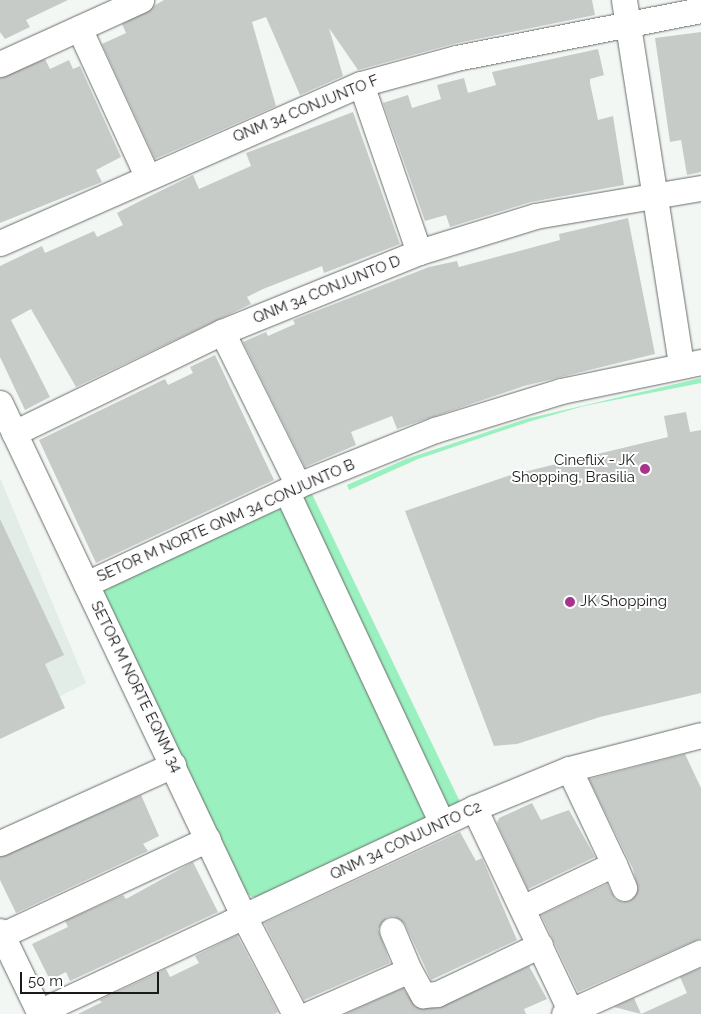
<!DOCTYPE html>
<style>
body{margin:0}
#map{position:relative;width:701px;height:1014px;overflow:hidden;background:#f2f7f4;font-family:Raleway,sans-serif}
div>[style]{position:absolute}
.built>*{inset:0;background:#e1ede6}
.green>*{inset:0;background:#9bf0bf}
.building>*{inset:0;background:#c7cbc8}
.roads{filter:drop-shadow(0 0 1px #696d6a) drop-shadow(0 0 1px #696d6a)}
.minor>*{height:25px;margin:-12.5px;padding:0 12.5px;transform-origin:12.5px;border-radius:12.5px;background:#fff}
.dots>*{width:14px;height:14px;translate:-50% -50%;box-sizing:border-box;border:2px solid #fff;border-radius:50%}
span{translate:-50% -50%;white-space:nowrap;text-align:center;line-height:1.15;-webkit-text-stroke:4px #fff;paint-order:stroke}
.street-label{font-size:15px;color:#191a19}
.poi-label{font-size:15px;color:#191a19}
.right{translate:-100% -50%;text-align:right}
.left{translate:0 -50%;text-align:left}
.scale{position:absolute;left:20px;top:972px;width:139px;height:22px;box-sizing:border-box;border:2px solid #191a19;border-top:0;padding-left:6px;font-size:15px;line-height:18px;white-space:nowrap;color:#191a19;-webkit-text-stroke:4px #fff;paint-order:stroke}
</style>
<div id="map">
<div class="built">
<div style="clip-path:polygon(0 478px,86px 683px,0 727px)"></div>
</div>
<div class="green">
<div style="clip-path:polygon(701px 378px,701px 383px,584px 406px,528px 422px,418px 459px,349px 490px,347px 485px,406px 459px,526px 419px)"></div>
<div style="clip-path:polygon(312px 494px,461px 804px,261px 897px,252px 897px,245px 892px,102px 589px)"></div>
</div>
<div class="building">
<div style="clip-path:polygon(0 0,68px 0,26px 20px,30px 27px,5px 39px,0 32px)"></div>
<div style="clip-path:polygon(164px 0,592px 0,595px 15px,453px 44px,358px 70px,329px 28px,343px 76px,300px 95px,266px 17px,252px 22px,276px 106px,155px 159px,102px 44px,126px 33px,122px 24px)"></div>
<div style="clip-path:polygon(701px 32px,701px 172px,687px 175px,681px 140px,670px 142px,655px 38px)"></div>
<div style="clip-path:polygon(598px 49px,604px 75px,590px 79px,590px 83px,598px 120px,613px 116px,624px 185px,531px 202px,450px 227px,446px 215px,425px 221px,383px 103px,408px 95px,412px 108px,441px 99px,437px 85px,464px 78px,468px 93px,496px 85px,492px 72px)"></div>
<div style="clip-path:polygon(45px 59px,50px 69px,69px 60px,73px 69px,80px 66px,121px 157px,96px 170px,102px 182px,0 223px,0 78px)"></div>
<div style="clip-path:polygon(353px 112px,400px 244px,324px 273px,322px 266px,263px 289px,247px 297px,251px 304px,76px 387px,31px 309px,11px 320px,50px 397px,25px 410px,0 357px,0 266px,42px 246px,45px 253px,94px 231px,97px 237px,123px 225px,117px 213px,142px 200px,193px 175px,199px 189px,251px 166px,246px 153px)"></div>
<div style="clip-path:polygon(628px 218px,655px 354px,524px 386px,397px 429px,392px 416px,351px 432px,356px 445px,305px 467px,243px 342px,266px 332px,268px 336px,295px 324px,293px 320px,429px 267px,457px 261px,459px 267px,560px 240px,559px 234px)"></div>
<div style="clip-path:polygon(215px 355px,274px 480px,96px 563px,39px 440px,165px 379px,168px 385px,193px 373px,190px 367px)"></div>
<div style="clip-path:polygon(686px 412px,690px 432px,701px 430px,701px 693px,600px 717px,517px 744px,494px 746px,405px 511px,511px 475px,668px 437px,664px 416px)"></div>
<div style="clip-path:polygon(0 519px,64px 655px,45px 664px,65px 708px,0 739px)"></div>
<div style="clip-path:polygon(685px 754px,701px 788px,701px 938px,578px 992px,541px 915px,607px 884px,615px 899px,622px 902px,630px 901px,638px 889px,633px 869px,589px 779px)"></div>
<div style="clip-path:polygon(141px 795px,159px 836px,143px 844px,148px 851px,16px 913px,0 880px,0 857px)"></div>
<div style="clip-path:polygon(532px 803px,541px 820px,569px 810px,595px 857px,528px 889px,497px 823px,499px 818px)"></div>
<div style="clip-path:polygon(460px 832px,476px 861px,482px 858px,517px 940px,431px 980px,405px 924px,394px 916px,387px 917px,378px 929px,390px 963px,304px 1000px,264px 923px)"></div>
<div style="clip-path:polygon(193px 862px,218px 912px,70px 981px,66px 972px,50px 980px,32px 944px,68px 927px,65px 921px,123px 895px,126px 899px)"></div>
<div style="clip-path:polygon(237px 935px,278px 1012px,275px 1014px,78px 1014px,102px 1002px,99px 1000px,166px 969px,170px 977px,199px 963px,195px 956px)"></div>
<div style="clip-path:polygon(529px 966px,547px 999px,524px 1009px,526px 1014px,345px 1014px,403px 988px,416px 1007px,438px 1008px)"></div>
<div style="clip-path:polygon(701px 968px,701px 1014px,641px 1014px,687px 993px,680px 977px)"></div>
<div style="clip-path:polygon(634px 998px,641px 1014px,614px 1007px)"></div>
</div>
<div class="roads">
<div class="minor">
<div style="left:624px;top:0;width:370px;rotate:81.1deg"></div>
<div style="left:79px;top:28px;width:163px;rotate:65.3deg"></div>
<div style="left:0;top:64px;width:155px;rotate:-24.4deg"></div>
<div style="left:361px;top:84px;width:178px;rotate:71deg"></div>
<div style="left:0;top:243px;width:394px;rotate:-23.8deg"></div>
<div style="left:361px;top:84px;width:98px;rotate:-15.3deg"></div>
<div style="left:456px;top:58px;width:250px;rotate:-11.1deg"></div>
<div style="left:222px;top:332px;width:171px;rotate:63.6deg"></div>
<div style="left:0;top:403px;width:569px;rotate:64.61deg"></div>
<div style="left:244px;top:917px;width:110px;rotate:62.3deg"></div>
<div style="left:14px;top:433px;width:231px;rotate:-25.9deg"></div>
<div style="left:222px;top:332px;width:213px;rotate:-22.1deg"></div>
<div style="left:419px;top:252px;width:121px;rotate:-17.2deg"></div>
<div style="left:535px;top:216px;width:168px;rotate:-9.6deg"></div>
<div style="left:292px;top:503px;width:344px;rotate:64.9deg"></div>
<div style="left:86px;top:584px;width:234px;rotate:-25deg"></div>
<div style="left:298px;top:485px;width:148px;rotate:-21.9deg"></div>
<div style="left:435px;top:430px;width:132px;rotate:-17.2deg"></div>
<div style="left:561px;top:391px;width:143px;rotate:-11.7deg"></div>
<div style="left:474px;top:808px;width:228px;rotate:64.6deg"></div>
<div style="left:0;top:843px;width:190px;rotate:-24.3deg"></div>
<div style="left:614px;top:864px;width:26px;rotate:67deg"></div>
<div style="left:522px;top:908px;width:102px;rotate:-25.6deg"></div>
<div style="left:614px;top:864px;width:105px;rotate:-115.3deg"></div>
<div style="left:392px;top:930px;width:43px;rotate:67deg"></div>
<div style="left:0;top:931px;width:92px;rotate:64.3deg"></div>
<div style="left:2px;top:935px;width:227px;rotate:-25deg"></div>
<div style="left:39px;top:1012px;width:480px;rotate:-25.1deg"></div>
<div style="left:474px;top:808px;width:103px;rotate:-22.3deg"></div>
<div style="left:569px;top:769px;width:136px;rotate:-14.4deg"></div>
<div style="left:309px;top:1014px;width:109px;rotate:-23.7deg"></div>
<div style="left:409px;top:970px;width:29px;rotate:61deg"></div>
<div style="left:423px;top:995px;width:14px;rotate:-4deg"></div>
<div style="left:437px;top:994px;width:114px;rotate:-25.4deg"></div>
<div style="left:564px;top:1014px;width:150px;rotate:-24.3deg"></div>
</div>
</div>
<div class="dots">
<div style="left:645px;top:469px;background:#a7338c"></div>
<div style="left:570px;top:602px;background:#a7338c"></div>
</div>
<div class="street-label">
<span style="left:306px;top:109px;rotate:-22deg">QNM 34 CONJUNTO F</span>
<span style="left:327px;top:290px;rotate:-22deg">QNM 34 CONJUNTO D</span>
<span style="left:226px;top:521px;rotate:-24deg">SETOR M NORTE QNM 34 CONJUNTO B</span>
<span style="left:136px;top:687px;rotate:64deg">SETOR M NORTE EQNM 34</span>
<span style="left:406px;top:841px;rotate:-25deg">QNM 34 CONJUNTO C2</span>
</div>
<div class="poi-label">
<span class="right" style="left:635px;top:469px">Cineflix - JK<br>Shopping, Brasilia</span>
<span class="left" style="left:580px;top:602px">JK Shopping</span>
</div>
<div class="scale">50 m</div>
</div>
